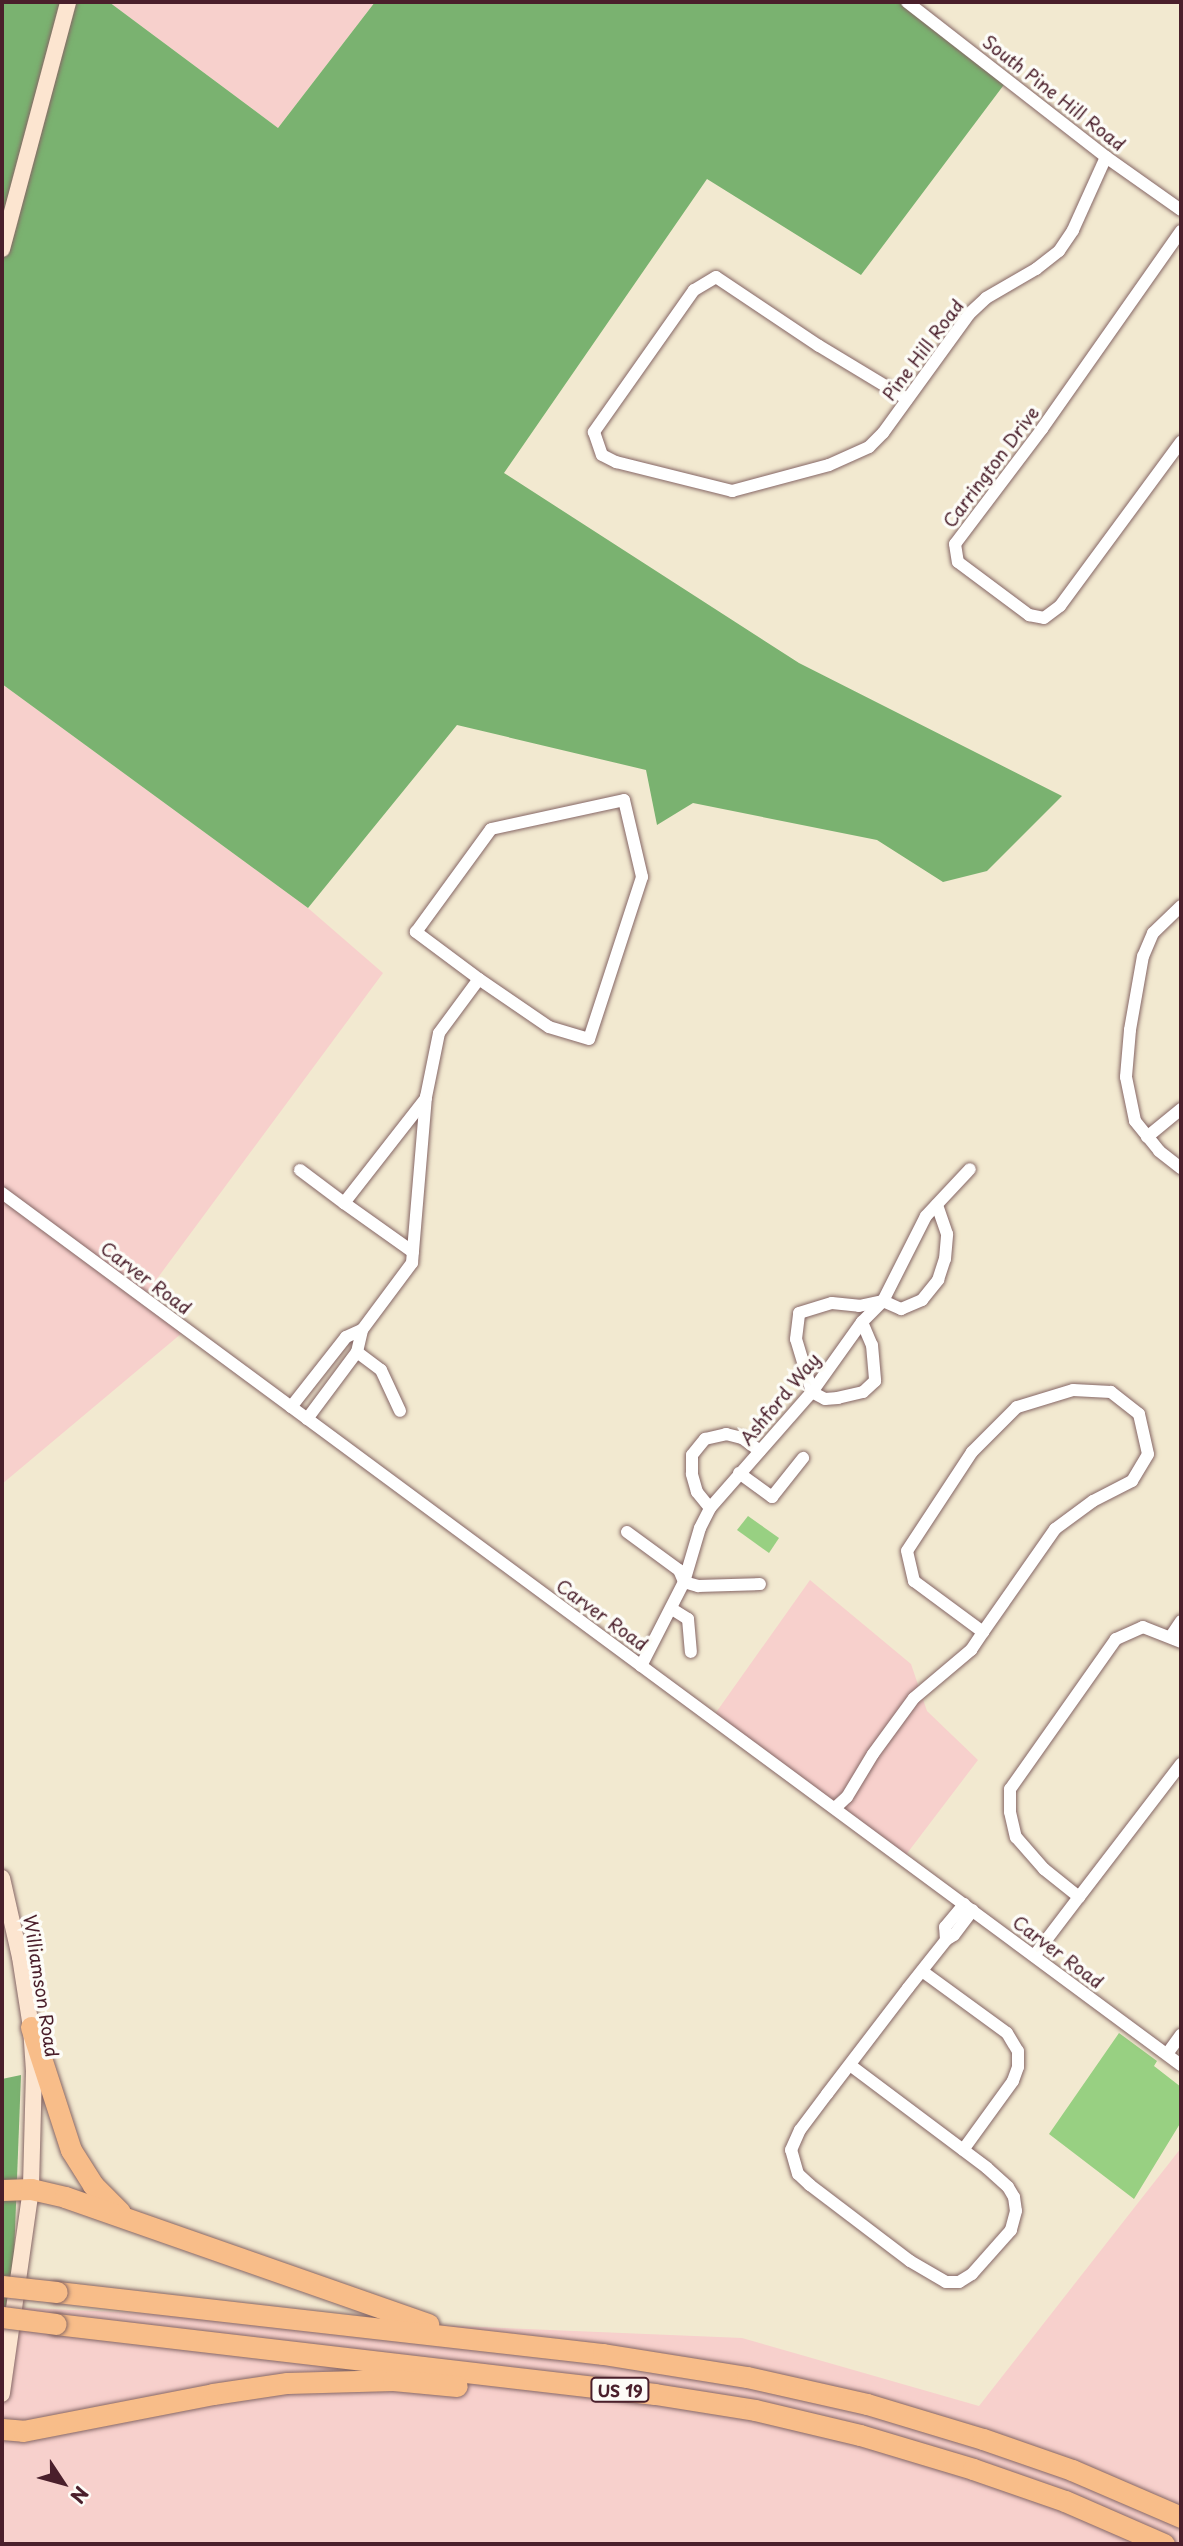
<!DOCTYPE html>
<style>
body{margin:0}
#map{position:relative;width:1183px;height:2546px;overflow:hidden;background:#f2e9d0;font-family:"Playpen Sans",sans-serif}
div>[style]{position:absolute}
.built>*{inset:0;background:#f7d0cc}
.green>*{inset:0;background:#98d082}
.forest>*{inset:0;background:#7ab270}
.roads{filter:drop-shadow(0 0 2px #856665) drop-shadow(0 0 2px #856665)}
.street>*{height:12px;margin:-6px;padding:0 6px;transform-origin:6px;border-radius:6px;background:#fff}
.secondary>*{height:16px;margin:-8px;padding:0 8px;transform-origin:8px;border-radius:8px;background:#fce5d0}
.highway>*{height:21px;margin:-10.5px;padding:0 10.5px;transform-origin:10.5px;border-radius:10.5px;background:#f8bd89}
.bridges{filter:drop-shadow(0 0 2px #856665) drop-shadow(0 0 2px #856665)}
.highway-bridge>*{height:21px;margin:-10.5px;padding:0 10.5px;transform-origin:10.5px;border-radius:10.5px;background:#f8bd89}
span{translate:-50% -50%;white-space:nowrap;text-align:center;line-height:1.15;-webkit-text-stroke:7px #fdfcf7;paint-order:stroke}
.shield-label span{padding:2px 5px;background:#fdfcf7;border:2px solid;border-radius:5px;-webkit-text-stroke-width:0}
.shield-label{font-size:16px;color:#4a1f2b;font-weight:700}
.street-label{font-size:18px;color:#4a1f2b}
.frame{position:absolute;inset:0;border:4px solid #4a1f2b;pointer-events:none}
.north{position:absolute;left:28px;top:2448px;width:70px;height:70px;-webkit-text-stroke:5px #fdfcf7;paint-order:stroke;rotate:126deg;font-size:19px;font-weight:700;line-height:28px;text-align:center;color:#4a1f2b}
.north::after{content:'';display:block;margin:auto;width:24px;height:32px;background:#4a1f2b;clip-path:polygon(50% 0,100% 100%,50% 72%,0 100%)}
</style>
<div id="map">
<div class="built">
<div style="clip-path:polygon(109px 2px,375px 2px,278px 128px)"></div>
<div style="clip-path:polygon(2px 684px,308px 908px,383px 973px,145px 1295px,188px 1328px,2px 1484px)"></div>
<div style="clip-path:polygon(810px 1580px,911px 1664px,927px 1711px,978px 1760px,899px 1864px,710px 1721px)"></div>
<div style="clip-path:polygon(1181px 2148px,1181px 2544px,2px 2544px,2px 2307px,742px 2338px,979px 2406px)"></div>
</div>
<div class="green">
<div style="clip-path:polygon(748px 1516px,779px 1538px,769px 1553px,737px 1530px)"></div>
<div style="clip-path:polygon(1119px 2033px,1157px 2061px,1154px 2066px,1181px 2087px,1181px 2122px,1134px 2199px,1049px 2134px)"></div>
</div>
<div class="forest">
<div style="clip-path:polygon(2px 2px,109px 2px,278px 128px,375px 2px,901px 2px,1009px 78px,861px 275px,707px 179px,504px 473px,799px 663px,1062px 796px,987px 871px,943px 882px,877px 840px,693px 803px,657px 825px,646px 770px,457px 725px,308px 908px,2px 684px)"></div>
<div style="clip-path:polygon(21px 2075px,12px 2308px,2px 2307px,2px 2079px)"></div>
</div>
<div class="roads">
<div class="street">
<div style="left:907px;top:2px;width:252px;rotate:37.9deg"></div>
<div style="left:1106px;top:157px;width:92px;rotate:35.2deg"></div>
<div style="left:1181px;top:231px;width:242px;rotate:125.1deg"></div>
<div style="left:1042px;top:429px;width:144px;rotate:127.1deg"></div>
<div style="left:955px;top:544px;width:18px;rotate:81deg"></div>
<div style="left:958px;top:562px;width:89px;rotate:36.7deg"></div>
<div style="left:1029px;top:615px;width:15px;rotate:11deg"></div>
<div style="left:1044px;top:618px;width:20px;rotate:-37deg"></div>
<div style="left:1060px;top:606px;width:204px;rotate:-53.6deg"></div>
<div style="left:907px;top:399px;width:103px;rotate:-148.9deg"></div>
<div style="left:819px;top:346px;width:124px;rotate:-146.2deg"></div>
<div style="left:716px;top:277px;width:26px;rotate:149deg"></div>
<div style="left:694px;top:290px;width:174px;rotate:125.2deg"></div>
<div style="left:594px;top:432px;width:24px;rotate:71deg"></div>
<div style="left:602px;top:455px;width:16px;rotate:27deg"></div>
<div style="left:616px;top:462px;width:120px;rotate:14deg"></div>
<div style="left:732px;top:491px;width:100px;rotate:-15deg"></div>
<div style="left:829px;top:465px;width:44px;rotate:-24.2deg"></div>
<div style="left:869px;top:447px;width:20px;rotate:-45deg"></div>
<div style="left:883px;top:433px;width:147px;rotate:-54.1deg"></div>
<div style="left:969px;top:314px;width:23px;rotate:-43deg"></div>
<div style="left:986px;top:298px;width:58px;rotate:-30.1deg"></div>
<div style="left:1036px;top:269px;width:29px;rotate:-38deg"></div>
<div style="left:1059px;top:251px;width:25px;rotate:-56deg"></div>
<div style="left:1073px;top:230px;width:80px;rotate:-65.7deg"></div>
<div style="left:1181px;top:906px;width:39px;rotate:136deg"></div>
<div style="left:1153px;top:933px;width:25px;rotate:113deg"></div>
<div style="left:1143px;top:956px;width:75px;rotate:100deg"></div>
<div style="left:1130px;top:1030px;width:47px;rotate:94.9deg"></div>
<div style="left:1126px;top:1077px;width:45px;rotate:78.4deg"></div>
<div style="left:1135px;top:1121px;width:38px;rotate:51deg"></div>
<div style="left:1159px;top:1151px;width:28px;rotate:38deg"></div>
<div style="left:1147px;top:1137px;width:44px;rotate:-39.5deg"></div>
<div style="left:300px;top:1170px;width:55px;rotate:36.9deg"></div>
<div style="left:2px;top:1193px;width:1466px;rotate:36.49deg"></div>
<div style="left:413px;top:1252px;width:85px;rotate:-144.6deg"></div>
<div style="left:344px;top:1203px;width:133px;rotate:-52deg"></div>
<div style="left:862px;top:1322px;width:25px;rotate:67deg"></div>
<div style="left:872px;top:1345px;width:36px;rotate:85deg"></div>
<div style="left:875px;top:1381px;width:16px;rotate:137deg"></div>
<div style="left:863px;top:1392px;width:26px;rotate:167deg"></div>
<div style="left:838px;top:1398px;width:13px;rotate:176deg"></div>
<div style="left:825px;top:1399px;width:15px;rotate:-152deg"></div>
<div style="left:812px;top:1392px;width:55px;rotate:-106.8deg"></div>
<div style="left:796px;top:1339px;width:26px;rotate:-83deg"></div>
<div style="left:799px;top:1313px;width:34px;rotate:-17deg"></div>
<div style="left:832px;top:1303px;width:27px;rotate:6deg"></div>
<div style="left:859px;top:1306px;width:25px;rotate:-12deg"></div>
<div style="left:883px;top:1301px;width:20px;rotate:24deg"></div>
<div style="left:901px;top:1309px;width:23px;rotate:-23deg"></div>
<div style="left:922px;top:1300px;width:26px;rotate:-51deg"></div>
<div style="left:938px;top:1280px;width:22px;rotate:-72deg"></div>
<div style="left:945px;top:1259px;width:25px;rotate:-85deg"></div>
<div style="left:947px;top:1234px;width:31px;rotate:-109deg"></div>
<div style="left:357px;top:1352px;width:30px;rotate:37deg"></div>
<div style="left:381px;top:1370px;width:45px;rotate:65.1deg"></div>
<div style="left:291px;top:1407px;width:89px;rotate:-51.8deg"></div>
<div style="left:346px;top:1337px;width:17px;rotate:-24deg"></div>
<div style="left:307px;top:1419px;width:84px;rotate:-53.3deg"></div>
<div style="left:357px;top:1352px;width:23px;rotate:-77deg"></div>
<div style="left:362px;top:1330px;width:84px;rotate:-53.3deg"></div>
<div style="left:412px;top:1263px;width:167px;rotate:-85.2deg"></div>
<div style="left:426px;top:1097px;width:65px;rotate:-78.5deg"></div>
<div style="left:439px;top:1033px;width:67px;rotate:-53.5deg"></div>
<div style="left:479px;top:979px;width:79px;rotate:-143.3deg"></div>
<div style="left:416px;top:932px;width:127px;rotate:-53.9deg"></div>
<div style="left:491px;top:829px;width:136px;rotate:-12.3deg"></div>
<div style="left:624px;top:800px;width:79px;rotate:76.8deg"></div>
<div style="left:642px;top:877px;width:170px;rotate:108.1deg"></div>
<div style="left:589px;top:1039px;width:42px;rotate:-163.3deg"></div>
<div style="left:549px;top:1027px;width:85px;rotate:-145.6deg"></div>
<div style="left:739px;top:1473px;width:41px;rotate:36deg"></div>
<div style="left:772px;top:1497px;width:50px;rotate:-51.5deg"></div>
<div style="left:710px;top:1508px;width:21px;rotate:-129deg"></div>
<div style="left:697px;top:1492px;width:19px;rotate:-106deg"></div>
<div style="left:692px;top:1474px;width:19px;rotate:-90deg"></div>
<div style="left:692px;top:1455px;width:21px;rotate:-51deg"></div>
<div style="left:705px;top:1439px;width:22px;rotate:-13deg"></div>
<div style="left:726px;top:1434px;width:16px;rotate:14deg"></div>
<div style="left:742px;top:1438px;width:22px;rotate:36deg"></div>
<div style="left:627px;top:1532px;width:64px;rotate:36.2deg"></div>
<div style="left:679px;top:1570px;width:13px;rotate:67deg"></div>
<div style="left:684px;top:1582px;width:15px;rotate:16deg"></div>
<div style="left:698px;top:1586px;width:62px;rotate:-1.8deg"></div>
<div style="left:672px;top:1609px;width:19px;rotate:32deg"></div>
<div style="left:688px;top:1619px;width:33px;rotate:85deg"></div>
<div style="left:1171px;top:1636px;width:18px;rotate:-56deg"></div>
<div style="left:1181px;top:1642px;width:41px;rotate:-158.5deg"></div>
<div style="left:1143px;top:1627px;width:30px;rotate:156deg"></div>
<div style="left:1116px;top:1639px;width:184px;rotate:125.2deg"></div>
<div style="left:1010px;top:1789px;width:23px;rotate:90deg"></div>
<div style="left:1010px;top:1812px;width:26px;rotate:77deg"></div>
<div style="left:1016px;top:1837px;width:43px;rotate:48.8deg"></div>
<div style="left:1044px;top:1869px;width:45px;rotate:38.7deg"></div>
<div style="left:1079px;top:1897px;width:168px;rotate:-52.5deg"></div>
<div style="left:641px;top:1666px;width:94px;rotate:-62.9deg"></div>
<div style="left:684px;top:1582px;width:56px;rotate:-73.5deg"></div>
<div style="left:700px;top:1528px;width:22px;rotate:-63deg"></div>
<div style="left:710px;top:1508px;width:154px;rotate:-48.7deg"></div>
<div style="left:812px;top:1392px;width:86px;rotate:-54.5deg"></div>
<div style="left:862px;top:1322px;width:30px;rotate:-45deg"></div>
<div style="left:883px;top:1301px;width:95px;rotate:-63.2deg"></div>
<div style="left:926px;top:1216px;width:64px;rotate:-46.9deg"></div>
<div style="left:835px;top:1808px;width:16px;rotate:-43deg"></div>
<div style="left:847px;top:1797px;width:50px;rotate:-58.8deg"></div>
<div style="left:873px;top:1754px;width:69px;rotate:-53.8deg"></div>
<div style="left:914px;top:1698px;width:75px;rotate:-40.1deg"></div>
<div style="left:971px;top:1650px;width:22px;rotate:-56deg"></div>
<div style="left:983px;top:1632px;width:126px;rotate:-55deg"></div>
<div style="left:1055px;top:1529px;width:47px;rotate:-36.4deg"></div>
<div style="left:1093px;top:1501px;width:44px;rotate:-27.1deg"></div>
<div style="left:1132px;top:1481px;width:31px;rotate:-59deg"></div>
<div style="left:1148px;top:1454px;width:41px;rotate:-102.7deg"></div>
<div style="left:1139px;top:1414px;width:36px;rotate:-142deg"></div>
<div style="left:1111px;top:1392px;width:38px;rotate:-177deg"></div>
<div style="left:1073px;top:1390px;width:59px;rotate:163.1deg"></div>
<div style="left:1017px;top:1407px;width:64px;rotate:135deg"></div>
<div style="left:972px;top:1452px;width:118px;rotate:123.3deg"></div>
<div style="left:907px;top:1551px;width:31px;rotate:77deg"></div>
<div style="left:914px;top:1581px;width:86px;rotate:36.5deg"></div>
<div style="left:946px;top:1940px;width:9px;rotate:-32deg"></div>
<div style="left:954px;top:1935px;width:31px;rotate:-53deg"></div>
<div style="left:1034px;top:1956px;width:74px;rotate:-52.7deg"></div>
<div style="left:922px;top:1971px;width:105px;rotate:36.1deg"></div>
<div style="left:1007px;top:2033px;width:21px;rotate:59deg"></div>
<div style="left:1018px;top:2051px;width:16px;rotate:90deg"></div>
<div style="left:1018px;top:2067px;width:15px;rotate:110deg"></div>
<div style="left:1013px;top:2081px;width:85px;rotate:125.9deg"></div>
<div style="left:1167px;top:2054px;width:24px;rotate:-54deg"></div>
<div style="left:850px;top:2065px;width:171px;rotate:36.9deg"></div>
<div style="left:987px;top:2168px;width:28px;rotate:42deg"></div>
<div style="left:1008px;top:2187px;width:12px;rotate:59deg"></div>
<div style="left:1014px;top:2197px;width:14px;rotate:82deg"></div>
<div style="left:1016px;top:2211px;width:20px;rotate:105deg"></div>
<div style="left:1011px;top:2230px;width:59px;rotate:131.6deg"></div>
<div style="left:972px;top:2274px;width:15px;rotate:148deg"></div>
<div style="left:959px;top:2282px;width:13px;rotate:180deg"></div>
<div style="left:946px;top:2282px;width:42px;rotate:-149.7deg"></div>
<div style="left:910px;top:2261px;width:126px;rotate:-142.8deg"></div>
<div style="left:810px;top:2185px;width:16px;rotate:-137deg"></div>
<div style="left:798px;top:2174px;width:25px;rotate:-106deg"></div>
<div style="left:791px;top:2150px;width:22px;rotate:-66deg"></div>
<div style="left:800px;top:2130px;width:45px;rotate:-53.1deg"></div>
<div style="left:827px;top:2094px;width:133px;rotate:-52.6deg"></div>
<div style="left:908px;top:1988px;width:61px;rotate:-51.6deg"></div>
<div style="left:946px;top:1940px;width:13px;rotate:-94deg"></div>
<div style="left:945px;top:1927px;width:30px;rotate:-50deg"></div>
</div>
<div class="secondary">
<div style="left:2px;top:249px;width:256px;rotate:-75deg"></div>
<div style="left:2px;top:1878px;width:81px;rotate:77.2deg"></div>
<div style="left:20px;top:1957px;width:71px;rotate:81.1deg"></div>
<div style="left:31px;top:2027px;width:44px;rotate:86.1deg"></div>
<div style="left:34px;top:2071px;width:118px;rotate:91.5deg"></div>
<div style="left:31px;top:2189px;width:207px;rotate:98.1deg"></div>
</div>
<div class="highway">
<div style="left:31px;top:2027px;width:129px;rotate:72deg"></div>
<div style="left:71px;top:2150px;width:41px;rotate:57.8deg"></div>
<div style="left:93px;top:2185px;width:38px;rotate:45deg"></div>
<div style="left:2px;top:2190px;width:29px;rotate:-2deg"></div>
<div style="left:31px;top:2189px;width:35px;rotate:13deg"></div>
<div style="left:65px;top:2197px;width:385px;rotate:19.3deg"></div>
<div style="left:57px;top:2292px;width:550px;rotate:6.48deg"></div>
<div style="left:603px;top:2354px;width:146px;rotate:9.1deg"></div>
<div style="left:747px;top:2377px;width:123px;rotate:12.7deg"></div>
<div style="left:867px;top:2404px;width:121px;rotate:16.8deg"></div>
<div style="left:983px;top:2439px;width:94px;rotate:19.2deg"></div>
<div style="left:1072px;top:2470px;width:119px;rotate:23.3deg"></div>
<div style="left:56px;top:2324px;width:603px;rotate:6.67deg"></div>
<div style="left:655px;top:2394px;width:101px;rotate:9.1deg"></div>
<div style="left:755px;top:2410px;width:108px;rotate:13.4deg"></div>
<div style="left:860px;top:2435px;width:118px;rotate:16.7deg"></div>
<div style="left:973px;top:2469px;width:97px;rotate:19.2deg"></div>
<div style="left:1065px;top:2501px;width:108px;rotate:23.5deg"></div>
<div style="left:2px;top:2429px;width:21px;rotate:5deg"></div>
<div style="left:23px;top:2431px;width:194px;rotate:-11deg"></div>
<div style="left:213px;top:2394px;width:75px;rotate:-8.5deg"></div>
<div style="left:287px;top:2383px;width:106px;rotate:-1.6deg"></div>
<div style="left:393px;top:2380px;width:64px;rotate:5.4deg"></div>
</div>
</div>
<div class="bridges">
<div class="highway-bridge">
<div style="left:2px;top:2286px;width:55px;rotate:6.2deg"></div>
<div style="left:2px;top:2317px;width:54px;rotate:7.4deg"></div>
</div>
</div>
<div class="shield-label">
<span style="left:620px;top:2390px">US 19</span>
</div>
<div class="street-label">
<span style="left:1054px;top:93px;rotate:38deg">South Pine Hill Road</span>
<span style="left:923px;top:350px;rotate:-53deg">Pine Hill Road</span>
<span style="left:991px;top:467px;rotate:-53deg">Carrington Drive</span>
<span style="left:146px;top:1278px;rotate:37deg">Carver Road</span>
<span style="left:780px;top:1399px;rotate:-50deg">Ashford Way</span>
<span style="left:602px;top:1615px;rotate:36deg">Carver Road</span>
<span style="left:1058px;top:1952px;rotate:37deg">Carver Road</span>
<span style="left:41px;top:1986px;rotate:81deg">Williamson Road</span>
</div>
<div class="frame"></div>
<div class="north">N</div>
</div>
